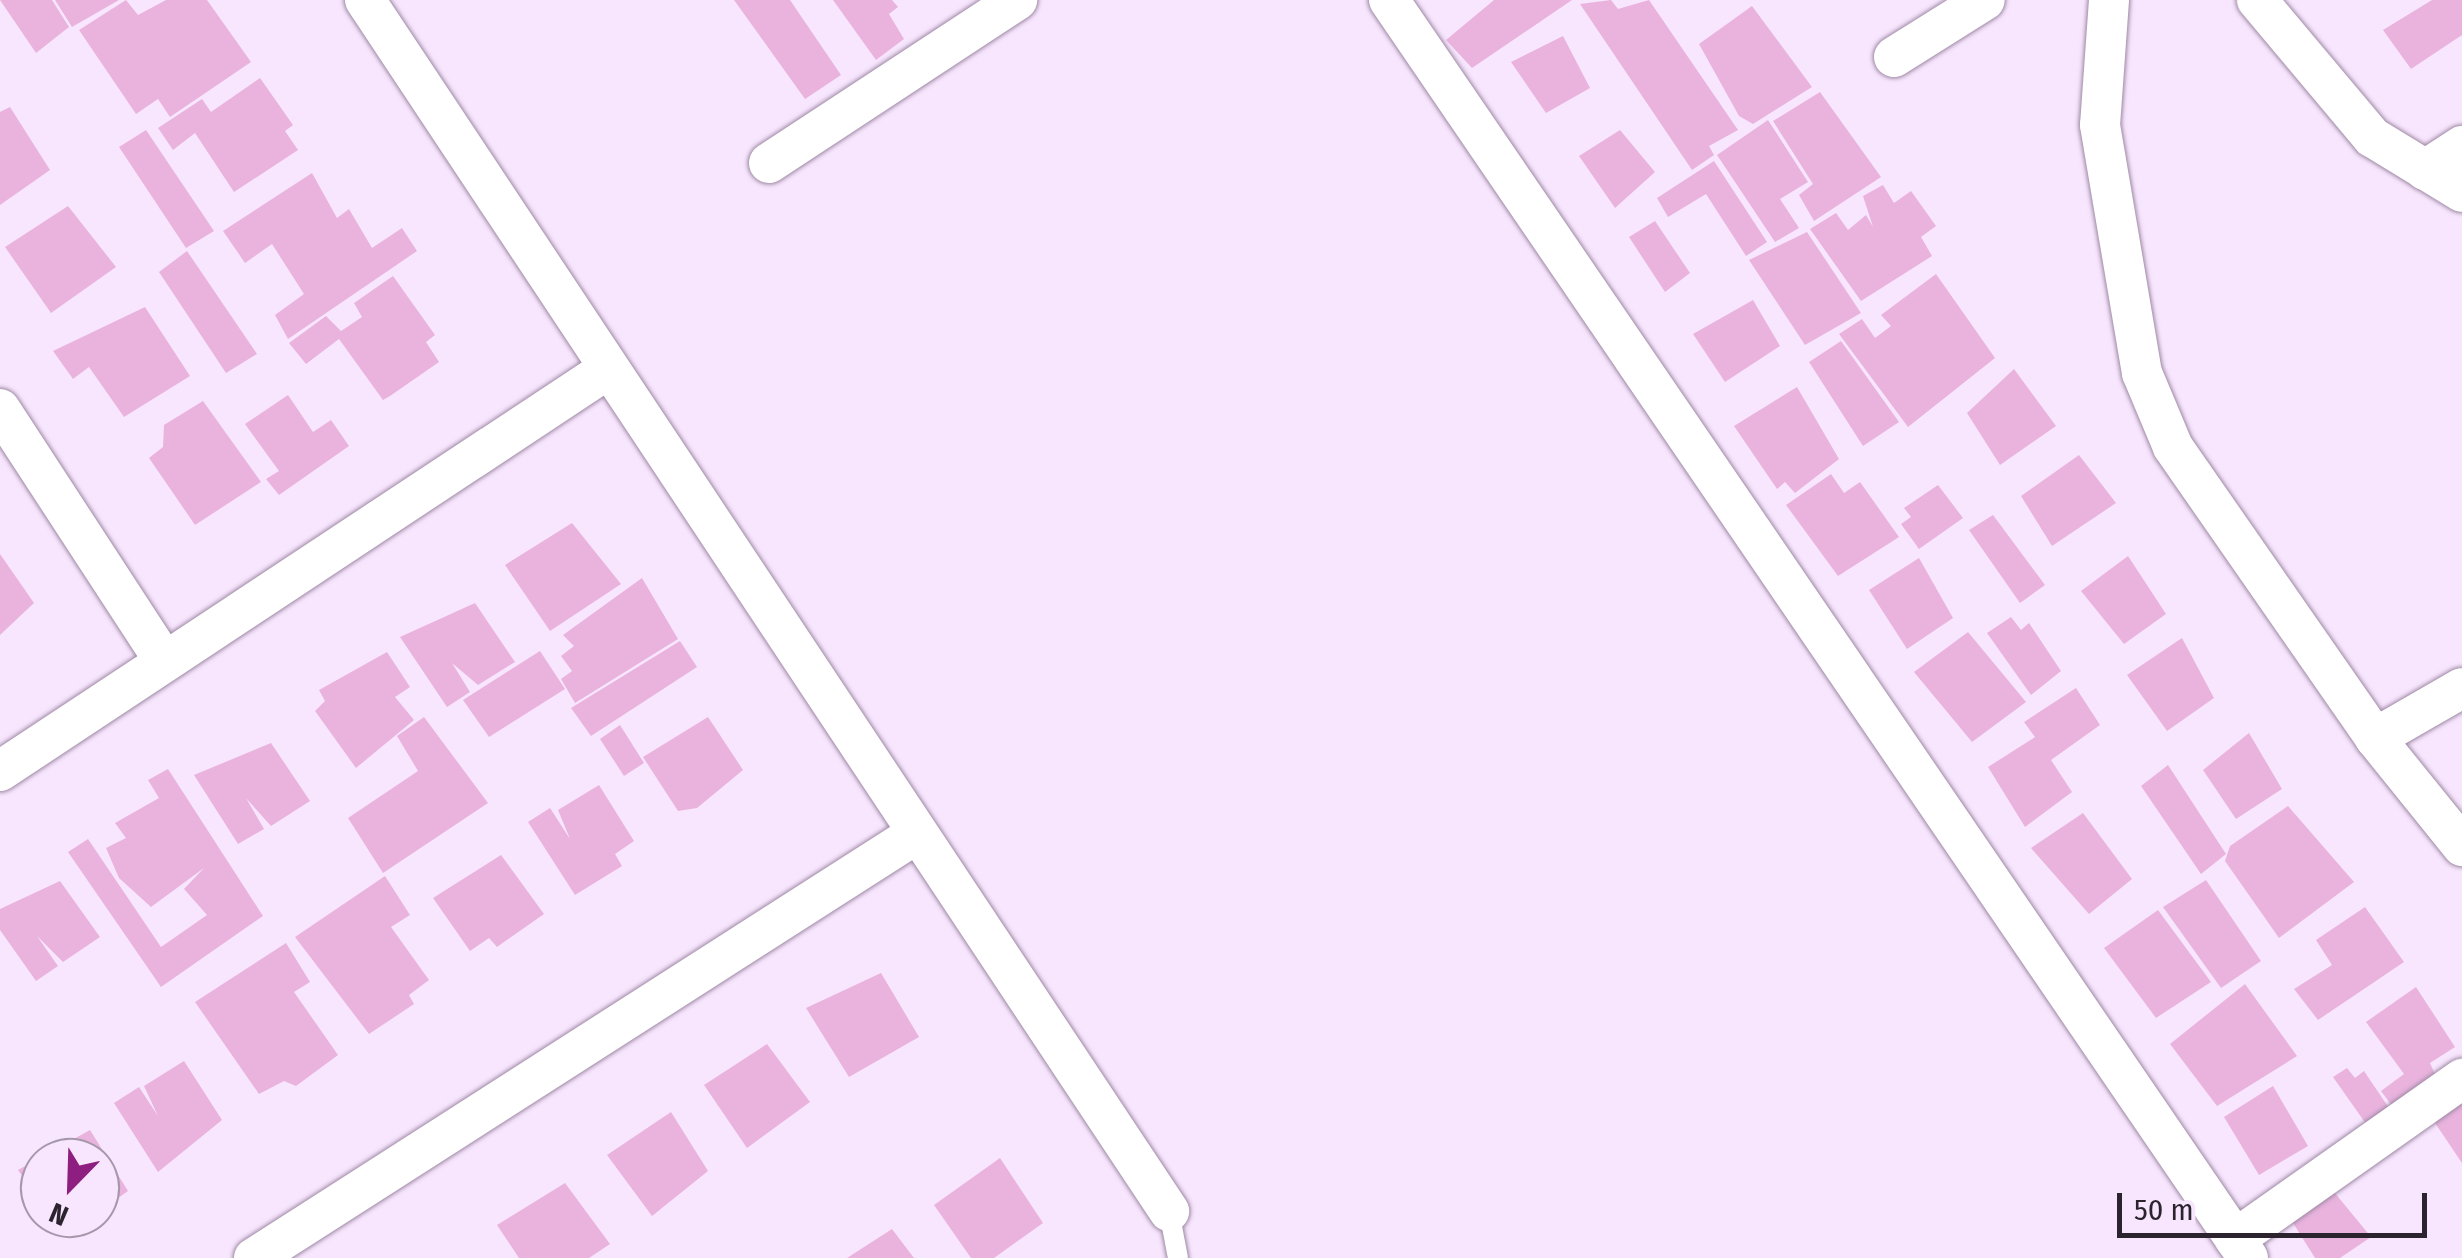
<!DOCTYPE html>
<style>
body{margin:0}
#map{position:relative;width:2462px;height:1258px;overflow:hidden;background:#f8e6fe;font-family:"Fira Sans Condensed",sans-serif}
div>[style]{position:absolute}
.building>*{inset:0;background:#e9b3de}
.roads{filter:drop-shadow(0 0 2px #9e89a4) drop-shadow(0 0 2px #9e89a4)}
.lane>*{height:20px;margin:-10px;padding:0 10px;transform-origin:10px;border-radius:10px;background:#fff}
.street>*{height:40px;margin:-20px;padding:0 20px;transform-origin:20px;border-radius:20px;background:#fff}
span{translate:-50% -50%;white-space:nowrap;text-align:center;line-height:1.15;-webkit-text-stroke:8px #f8e6fe;paint-order:stroke}
.north{position:absolute;left:20px;top:1138px;width:100px;height:100px;box-sizing:border-box;background:#f8e6fe;border:2px solid #a698ab;border-radius:50%;rotate:203deg;font-size:28px;font-weight:700;line-height:40px;text-align:center;color:#2b232e}
.north::after{content:'';display:block;margin:auto;width:35px;height:45px;background:#8e1f81;clip-path:polygon(50% 0,100% 100%,50% 72%,0 100%)}
.scale{position:absolute;left:2117px;top:1193px;width:310px;height:45px;box-sizing:border-box;border:5px solid #2b232e;border-top:0;padding-left:12px;font-size:30px;line-height:35px;white-space:nowrap;color:#2b232e;-webkit-text-stroke:8px #f8e6fe;paint-order:stroke}
</style>
<div id="map">
<div class="building">
<div style="clip-path:polygon(0 0,52px 0,69px 27px,36px 53px)"></div>
<div style="clip-path:polygon(55px 0,119px 0,72px 27px)"></div>
<div style="clip-path:polygon(126px 0,138px 15px,166px 0,207px 0,251px 62px,170px 117px,158px 99px,136px 114px,79px 30px)"></div>
<div style="clip-path:polygon(734px 0,790px 0,841px 75px,805px 99px)"></div>
<div style="clip-path:polygon(833px 0,892px 0,898px 7px,889px 14px,904px 39px,876px 60px)"></div>
<div style="clip-path:polygon(1494px 0,1572px 0,1472px 68px,1446px 40px)"></div>
<div style="clip-path:polygon(1611px 0,1618px 9px,1649px 0,1738px 130px,1709px 146px,1714px 155px,1692px 170px,1580px 4px)"></div>
<div style="clip-path:polygon(2432px 0,2462px 0,2462px 35px,2411px 69px,2383px 30px)"></div>
<div style="clip-path:polygon(1752px 6px,1812px 87px,1753px 124px,1739px 116px,1699px 44px)"></div>
<div style="clip-path:polygon(1563px 36px,1590px 88px,1546px 113px,1511px 62px)"></div>
<div style="clip-path:polygon(260px 78px,293px 125px,285px 131px,298px 150px,234px 192px,195px 133px,173px 150px,158px 128px,202px 99px,211px 112px)"></div>
<div style="clip-path:polygon(1820px 92px,1881px 177px,1814px 221px,1799px 195px,1813px 184px,1773px 121px)"></div>
<div style="clip-path:polygon(10px 107px,50px 170px,0 205px,0 112px)"></div>
<div style="clip-path:polygon(1768px 120px,1808px 182px,1780px 199px,1799px 228px,1775px 242px,1717px 155px)"></div>
<div style="clip-path:polygon(146px 130px,214px 231px,186px 248px,119px 147px)"></div>
<div style="clip-path:polygon(1620px 130px,1655px 172px,1615px 208px,1579px 156px)"></div>
<div style="clip-path:polygon(1714px 161px,1767px 242px,1746px 256px,1706px 194px,1668px 217px,1657px 198px)"></div>
<div style="clip-path:polygon(312px 173px,337px 218px,349px 209px,372px 248px,402px 228px,417px 251px,288px 339px,275px 315px,304px 294px,272px 244px,245px 263px,223px 231px)"></div>
<div style="clip-path:polygon(1883px 185px,1894px 203px,1911px 191px,1936px 226px,1921px 237px,1932px 256px,1861px 301px,1810px 229px,1836px 213px,1848px 230px,1866px 215px,1873px 227px,1863px 196px)"></div>
<div style="clip-path:polygon(68px 206px,116px 267px,51px 313px,5px 247px)"></div>
<div style="clip-path:polygon(1655px 221px,1690px 273px,1665px 292px,1629px 237px)"></div>
<div style="clip-path:polygon(1807px 232px,1861px 313px,1805px 345px,1749px 260px)"></div>
<div style="clip-path:polygon(187px 251px,257px 354px,226px 373px,159px 272px)"></div>
<div style="clip-path:polygon(1936px 274px,1995px 358px,1908px 427px,1839px 334px,1862px 319px,1875px 338px,1891px 326px,1881px 315px)"></div>
<div style="clip-path:polygon(393px 276px,435px 335px,426px 342px,439px 362px,390px 396px,383px 400px,339px 339px,306px 364px,289px 343px,326px 316px,341px 331px,362px 317px,354px 303px)"></div>
<div style="clip-path:polygon(1753px 300px,1780px 346px,1725px 382px,1693px 334px)"></div>
<div style="clip-path:polygon(145px 307px,190px 376px,124px 417px,89px 367px,73px 379px,53px 351px)"></div>
<div style="clip-path:polygon(1841px 341px,1899px 422px,1863px 446px,1809px 362px)"></div>
<div style="clip-path:polygon(2014px 369px,2056px 426px,2000px 465px,1967px 413px)"></div>
<div style="clip-path:polygon(1797px 387px,1839px 459px,1795px 493px,1785px 482px,1777px 489px,1734px 426px)"></div>
<div style="clip-path:polygon(288px 395px,313px 432px,331px 420px,349px 446px,279px 495px,266px 479px,279px 471px,245px 424px)"></div>
<div style="clip-path:polygon(203px 401px,261px 482px,195px 525px,149px 458px,163px 447px,164px 425px)"></div>
<div style="clip-path:polygon(2079px 455px,2116px 503px,2052px 546px,2021px 496px)"></div>
<div style="clip-path:polygon(1831px 474px,1844px 493px,1860px 482px,1899px 537px,1838px 576px,1786px 505px)"></div>
<div style="clip-path:polygon(1938px 485px,1963px 518px,1919px 549px,1901px 524px,1911px 517px,1904px 508px)"></div>
<div style="clip-path:polygon(1993px 515px,2045px 585px,2020px 603px,1969px 530px)"></div>
<div style="clip-path:polygon(572px 523px,621px 584px,550px 631px,505px 565px)"></div>
<div style="clip-path:polygon(0 554px,34px 603px,0 635px)"></div>
<div style="clip-path:polygon(2128px 556px,2166px 614px,2124px 644px,2081px 591px)"></div>
<div style="clip-path:polygon(1919px 558px,1953px 618px,1907px 649px,1869px 590px)"></div>
<div style="clip-path:polygon(642px 578px,678px 639px,575px 703px,561px 679px,572px 671px,561px 656px,574px 646px,563px 635px)"></div>
<div style="clip-path:polygon(475px 603px,515px 662px,478px 685px,452px 663px,470px 692px,447px 707px,400px 637px)"></div>
<div style="clip-path:polygon(2011px 617px,2021px 630px,2029px 623px,2061px 671px,2031px 695px,1987px 633px)"></div>
<div style="clip-path:polygon(1968px 632px,2026px 702px,1972px 742px,1914px 672px)"></div>
<div style="clip-path:polygon(2182px 638px,2214px 698px,2167px 731px,2127px 675px)"></div>
<div style="clip-path:polygon(680px 641px,697px 667px,591px 736px,571px 708px)"></div>
<div style="clip-path:polygon(540px 651px,565px 689px,489px 737px,463px 700px)"></div>
<div style="clip-path:polygon(387px 652px,410px 687px,395px 697px,414px 720px,356px 768px,315px 711px,325px 701px,319px 690px)"></div>
<div style="clip-path:polygon(2076px 688px,2100px 725px,2051px 760px,2072px 792px,2025px 827px,1988px 767px,2035px 737px,2024px 722px)"></div>
<div style="clip-path:polygon(424px 717px,488px 803px,383px 873px,348px 818px,418px 771px,397px 736px)"></div>
<div style="clip-path:polygon(708px 717px,743px 770px,697px 808px,678px 811px,643px 757px)"></div>
<div style="clip-path:polygon(620px 725px,644px 763px,624px 776px,600px 739px)"></div>
<div style="clip-path:polygon(2249px 733px,2282px 789px,2236px 819px,2203px 770px)"></div>
<div style="clip-path:polygon(271px 743px,310px 801px,271px 826px,246px 798px,264px 829px,238px 844px,194px 775px)"></div>
<div style="clip-path:polygon(2168px 765px,2226px 854px,2201px 874px,2141px 786px)"></div>
<div style="clip-path:polygon(168px 769px,263px 916px,161px 987px,68px 852px,88px 839px,161px 947px,207px 915px,184px 889px,204px 868px,151px 907px,119px 878px,106px 848px,126px 838px,115px 823px,159px 798px,148px 780px)"></div>
<div style="clip-path:polygon(599px 785px,634px 841px,615px 854px,622px 866px,575px 895px,528px 822px,550px 808px,570px 839px,558px 810px)"></div>
<div style="clip-path:polygon(2288px 806px,2354px 882px,2279px 938px,2225px 861px,2230px 846px)"></div>
<div style="clip-path:polygon(2083px 813px,2132px 879px,2089px 914px,2031px 848px)"></div>
<div style="clip-path:polygon(501px 855px,544px 914px,497px 947px,489px 938px,470px 951px,433px 898px)"></div>
<div style="clip-path:polygon(385px 876px,410px 915px,391px 927px,429px 980px,409px 995px,414px 1004px,369px 1034px,295px 937px)"></div>
<div style="clip-path:polygon(2206px 880px,2261px 961px,2221px 988px,2163px 907px)"></div>
<div style="clip-path:polygon(60px 881px,100px 937px,63px 962px,37px 936px,58px 966px,36px 981px,0 930px,0 909px)"></div>
<div style="clip-path:polygon(2365px 907px,2404px 962px,2318px 1020px,2294px 989px,2332px 965px,2316px 940px)"></div>
<div style="clip-path:polygon(2158px 910px,2211px 982px,2156px 1018px,2104px 948px)"></div>
<div style="clip-path:polygon(286px 943px,310px 982px,294px 992px,338px 1055px,296px 1086px,284px 1081px,259px 1094px,195px 1002px)"></div>
<div style="clip-path:polygon(881px 973px,919px 1037px,849px 1077px,806px 1008px)"></div>
<div style="clip-path:polygon(2245px 984px,2297px 1056px,2217px 1106px,2170px 1044px)"></div>
<div style="clip-path:polygon(2416px 987px,2455px 1047px,2430px 1063px,2438px 1081px,2398px 1114px,2381px 1091px,2404px 1074px,2366px 1022px)"></div>
<div style="clip-path:polygon(767px 1044px,810px 1102px,747px 1148px,704px 1085px)"></div>
<div style="clip-path:polygon(184px 1061px,222px 1120px,158px 1172px,114px 1103px,139px 1087px,158px 1116px,144px 1086px)"></div>
<div style="clip-path:polygon(2347px 1068px,2355px 1078px,2364px 1071px,2393px 1114px,2371px 1131px,2333px 1077px)"></div>
<div style="clip-path:polygon(2273px 1086px,2308px 1146px,2259px 1175px,2224px 1117px)"></div>
<div style="clip-path:polygon(2462px 1096px,2462px 1163px,2431px 1117px)"></div>
<div style="clip-path:polygon(671px 1112px,708px 1171px,652px 1216px,607px 1155px)"></div>
<div style="clip-path:polygon(90px 1130px,128px 1191px,100px 1211px,100px 1158px,40px 1158px,40px 1202px,18px 1170px)"></div>
<div style="clip-path:polygon(1000px 1158px,1043px 1223px,994px 1258px,971px 1258px,934px 1205px)"></div>
<div style="clip-path:polygon(565px 1183px,610px 1244px,589px 1258px,519px 1258px,497px 1225px)"></div>
<div style="clip-path:polygon(2330px 1187px,2371px 1237px,2340px 1258px,2315px 1258px,2288px 1215px)"></div>
<div style="clip-path:polygon(51px 1218px,91px 1218px,64px 1237px)"></div>
<div style="clip-path:polygon(892px 1229px,914px 1258px,847px 1258px)"></div>
</div>
<div class="roads">
<div class="lane">
<div style="left:1169px;top:1211px;width:48px;rotate:79.2deg"></div>
</div>
<div class="street">
<div style="left:365px;top:0;width:1454px;rotate:56.42deg"></div>
<div style="left:1389px;top:0;width:1523px;rotate:55.67deg"></div>
<div style="left:2109px;top:0;width:125px;rotate:94.1deg"></div>
<div style="left:2100px;top:125px;width:252px;rotate:80.4deg"></div>
<div style="left:2142px;top:373px;width:80px;rotate:67.3deg"></div>
<div style="left:2173px;top:447px;width:354px;rotate:55.2deg"></div>
<div style="left:2375px;top:738px;width:100px;rotate:-29.9deg"></div>
<div style="left:2257px;top:0;width:179px;rotate:50deg"></div>
<div style="left:2372px;top:137px;width:105px;rotate:31.4deg"></div>
<div style="left:1894px;top:57px;width:107px;rotate:-32.1deg"></div>
<div style="left:769px;top:163px;width:297px;rotate:-33.3deg"></div>
<div style="left:2425px;top:170px;width:44px;rotate:-33deg"></div>
<div style="left:0;top:409px;width:301px;rotate:56.9deg"></div>
<div style="left:2375px;top:738px;width:139px;rotate:51.1deg"></div>
<div style="left:0;top:771px;width:725px;rotate:-33.47deg"></div>
<div style="left:2235px;top:1239px;width:278px;rotate:-35.2deg"></div>
<div style="left:254px;top:1258px;width:786px;rotate:-32.64deg"></div>
</div>
</div>
<div class="north">N</div>
<div class="scale">50 m</div>
</div>
